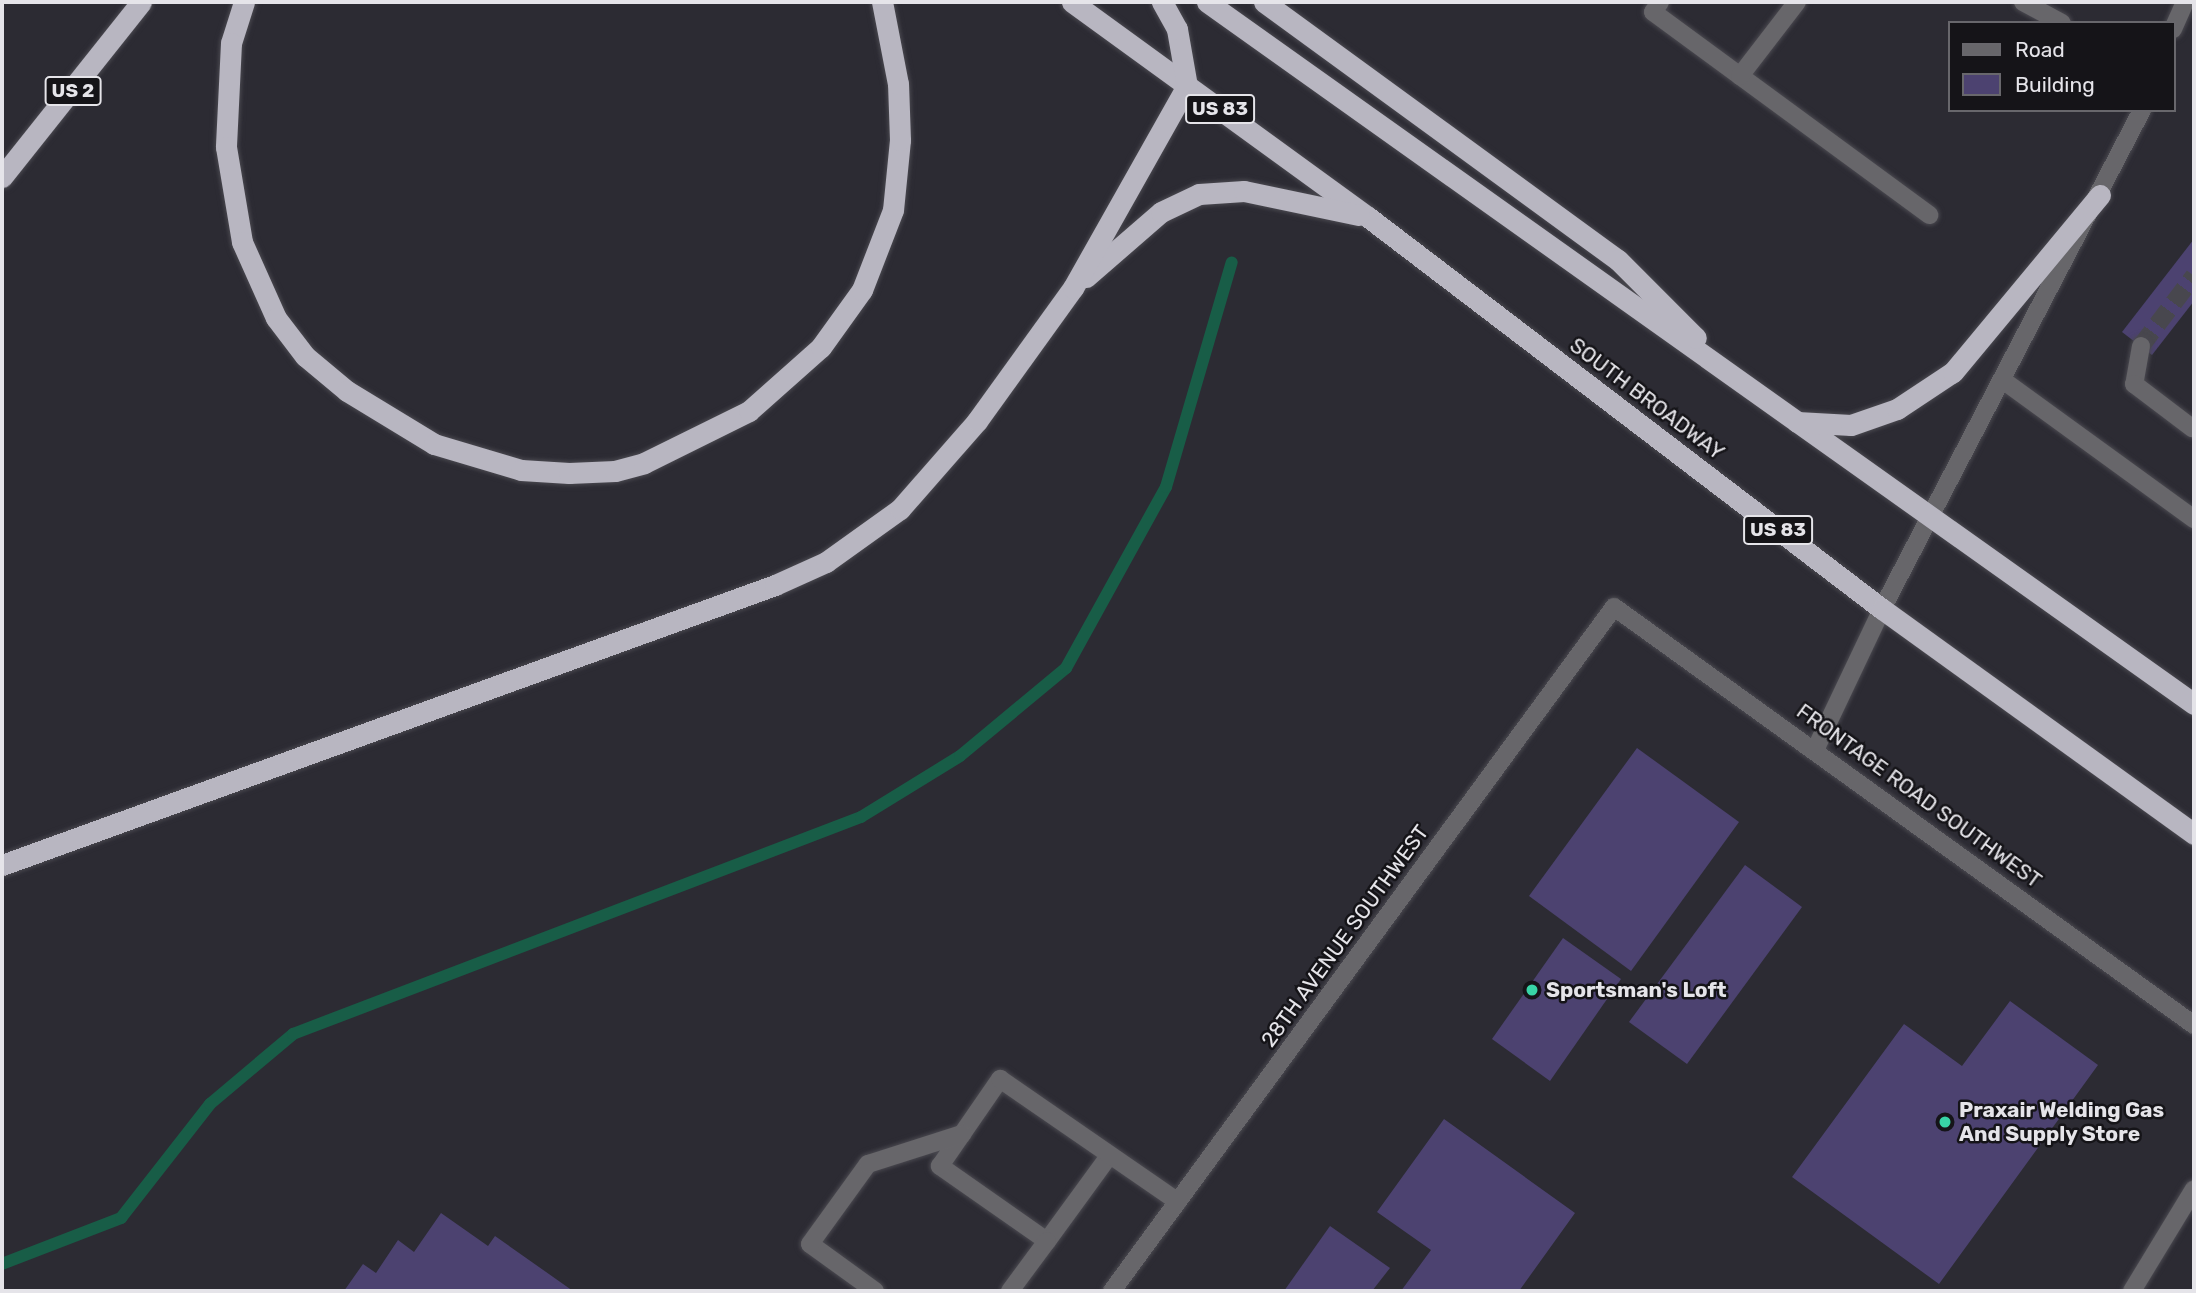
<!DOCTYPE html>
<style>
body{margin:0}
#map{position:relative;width:2196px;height:1293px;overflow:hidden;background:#2c2b33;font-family:Rubik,sans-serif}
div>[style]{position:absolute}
.stream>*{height:12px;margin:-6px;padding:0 6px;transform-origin:6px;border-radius:6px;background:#185d47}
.building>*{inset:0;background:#4c4270}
.minor-tunnel>*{height:18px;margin-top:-9px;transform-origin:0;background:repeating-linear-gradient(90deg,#48474e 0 18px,transparent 0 27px)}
.roads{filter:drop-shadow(0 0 2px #4a4950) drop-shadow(0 0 2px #4a4950)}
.minor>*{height:18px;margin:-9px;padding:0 9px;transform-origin:9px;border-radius:9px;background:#67666a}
.highway>*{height:21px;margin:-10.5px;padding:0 10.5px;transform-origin:10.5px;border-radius:10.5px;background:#b8b6c1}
.dots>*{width:19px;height:19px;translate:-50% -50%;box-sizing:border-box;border:4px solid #151418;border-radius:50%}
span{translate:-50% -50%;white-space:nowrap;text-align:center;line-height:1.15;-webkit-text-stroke:5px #151418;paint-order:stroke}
.shield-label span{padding:2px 5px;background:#151418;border:2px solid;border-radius:5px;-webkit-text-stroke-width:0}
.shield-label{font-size:19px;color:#e5e4e9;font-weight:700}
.street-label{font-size:21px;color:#e5e4e9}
.poi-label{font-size:21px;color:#e5e4e9;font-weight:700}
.left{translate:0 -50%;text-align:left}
.frame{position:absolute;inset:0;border:4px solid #e5e4e9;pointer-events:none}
.legend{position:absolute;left:1948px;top:21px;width:228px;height:91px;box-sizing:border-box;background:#151418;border:2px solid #68676c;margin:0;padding:9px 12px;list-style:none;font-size:21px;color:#e5e4e9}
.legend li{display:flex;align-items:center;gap:14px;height:35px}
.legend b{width:35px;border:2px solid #68676c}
</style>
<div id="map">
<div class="stream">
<div style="left:2px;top:1264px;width:128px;rotate:-21.1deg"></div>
<div style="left:121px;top:1218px;width:145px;rotate:-52deg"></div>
<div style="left:210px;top:1104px;width:109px;rotate:-40.1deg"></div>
<div style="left:293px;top:1034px;width:608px;rotate:-20.91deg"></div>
<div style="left:861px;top:817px;width:116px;rotate:-31.6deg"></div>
<div style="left:960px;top:756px;width:138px;rotate:-39.7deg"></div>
<div style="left:1066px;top:668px;width:207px;rotate:-61.1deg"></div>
<div style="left:1166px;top:487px;width:234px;rotate:-73.7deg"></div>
</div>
<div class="building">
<div style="clip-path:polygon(2194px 239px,2194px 301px,2152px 355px,2122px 332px)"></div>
<div style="clip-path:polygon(1637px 748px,1739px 822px,1631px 971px,1529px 896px)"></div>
<div style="clip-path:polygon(1745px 865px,1802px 907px,1687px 1064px,1629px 1022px)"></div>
<div style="clip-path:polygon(1563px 938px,1621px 979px,1550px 1081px,1492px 1039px)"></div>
<div style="clip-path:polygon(2010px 1001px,2098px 1065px,1939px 1284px,1792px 1177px,1904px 1024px,1962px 1066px)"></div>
<div style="clip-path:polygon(1444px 1119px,1575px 1213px,1519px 1291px,1401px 1291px,1431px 1250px,1377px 1212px)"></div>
<div style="clip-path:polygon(441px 1213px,488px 1246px,495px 1236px,573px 1291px,344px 1291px,363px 1264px,376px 1273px,398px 1240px,414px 1252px)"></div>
<div style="clip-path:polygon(1330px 1226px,1390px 1268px,1372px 1291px,1284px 1291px)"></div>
</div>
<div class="minor-tunnel">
<div style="left:2141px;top:346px;width:88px;rotate:-52.9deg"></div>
</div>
<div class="roads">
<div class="minor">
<div style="left:1660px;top:2px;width:12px;rotate:125deg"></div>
<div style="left:1653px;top:12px;width:343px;rotate:36.3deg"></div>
<div style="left:2023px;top:2px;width:44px;rotate:28.3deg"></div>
<div style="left:2173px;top:29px;width:30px;rotate:-66deg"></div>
<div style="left:1740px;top:76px;width:93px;rotate:-52.4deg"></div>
<div style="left:2141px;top:346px;width:39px;rotate:100deg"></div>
<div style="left:2134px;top:384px;width:73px;rotate:37.2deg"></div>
<div style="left:2004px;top:381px;width:235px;rotate:36deg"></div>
<div style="left:1816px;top:748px;width:154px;rotate:-64.6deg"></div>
<div style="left:1882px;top:609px;width:563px;rotate:-62.48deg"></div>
<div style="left:1109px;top:1156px;width:105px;rotate:126.1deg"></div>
<div style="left:1047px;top:1241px;width:131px;rotate:-145deg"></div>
<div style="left:940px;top:1166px;width:106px;rotate:-55.4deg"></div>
<div style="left:1000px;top:1079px;width:216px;rotate:34.6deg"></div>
<div style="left:875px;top:1291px;width:80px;rotate:-144.1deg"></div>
<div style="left:810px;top:1244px;width:99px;rotate:-54.1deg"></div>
<div style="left:868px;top:1164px;width:99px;rotate:-17.7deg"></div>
<div style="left:1010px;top:1291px;width:62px;rotate:-53.5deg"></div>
<div style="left:1112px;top:1291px;width:848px;rotate:-53.72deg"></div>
<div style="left:1614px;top:607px;width:715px;rotate:35.78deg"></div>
<div style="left:2132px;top:1291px;width:119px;rotate:-58.7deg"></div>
</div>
<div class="highway">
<div style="left:244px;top:2px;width:43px;rotate:107.6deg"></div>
<div style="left:231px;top:43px;width:104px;rotate:92.8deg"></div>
<div style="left:226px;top:147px;width:96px;rotate:80.4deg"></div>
<div style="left:242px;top:242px;width:83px;rotate:65.9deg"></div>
<div style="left:276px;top:318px;width:48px;rotate:52.7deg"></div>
<div style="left:305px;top:356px;width:55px;rotate:39.8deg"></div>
<div style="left:347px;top:391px;width:102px;rotate:31.3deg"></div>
<div style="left:434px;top:444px;width:91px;rotate:16.6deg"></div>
<div style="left:521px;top:470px;width:48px;rotate:3.6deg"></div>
<div style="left:569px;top:473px;width:46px;rotate:-2.5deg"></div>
<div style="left:615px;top:471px;width:30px;rotate:-15deg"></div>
<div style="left:644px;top:463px;width:117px;rotate:-26.3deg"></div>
<div style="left:749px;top:411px;width:96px;rotate:-41.6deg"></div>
<div style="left:821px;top:347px;width:70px;rotate:-54.3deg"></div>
<div style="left:862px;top:290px;width:86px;rotate:-68.8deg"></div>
<div style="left:893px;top:210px;width:70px;rotate:-84.3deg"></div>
<div style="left:900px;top:140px;width:56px;rotate:-92deg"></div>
<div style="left:898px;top:84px;width:84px;rotate:-101deg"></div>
<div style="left:1072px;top:2px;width:366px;rotate:36deg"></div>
<div style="left:1368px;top:217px;width:646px;rotate:37.33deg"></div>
<div style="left:1882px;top:609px;width:385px;rotate:35.8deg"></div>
<div style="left:1207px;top:2px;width:1211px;rotate:35.42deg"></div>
<div style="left:1264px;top:2px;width:438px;rotate:36.1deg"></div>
<div style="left:1618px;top:260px;width:110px;rotate:45deg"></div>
<div style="left:2px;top:177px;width:223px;rotate:-51.5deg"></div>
<div style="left:1086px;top:277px;width:99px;rotate:-40.9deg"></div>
<div style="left:1161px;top:212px;width:42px;rotate:-25.3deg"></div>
<div style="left:1199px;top:194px;width:45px;rotate:-3.8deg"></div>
<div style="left:1244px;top:191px;width:117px;rotate:11.8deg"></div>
<div style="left:1797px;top:422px;width:54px;rotate:3.2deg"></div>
<div style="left:1851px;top:425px;width:49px;rotate:-19.2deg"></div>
<div style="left:1897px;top:409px;width:67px;rotate:-33.5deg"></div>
<div style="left:1953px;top:372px;width:230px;rotate:-50.3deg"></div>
<div style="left:2px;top:865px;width:822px;rotate:-19.91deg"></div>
<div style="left:775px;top:585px;width:56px;rotate:-24.3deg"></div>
<div style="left:826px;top:562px;width:91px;rotate:-35.6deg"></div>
<div style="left:900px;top:509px;width:117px;rotate:-48.8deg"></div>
<div style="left:977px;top:421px;width:164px;rotate:-54.2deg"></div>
<div style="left:1073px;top:288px;width:232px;rotate:-60.6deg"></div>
<div style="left:1187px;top:86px;width:58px;rotate:-100deg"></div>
<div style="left:1177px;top:29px;width:31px;rotate:-119deg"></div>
</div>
</div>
<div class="dots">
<div style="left:1532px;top:990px;background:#38d4a6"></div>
<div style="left:1945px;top:1122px;background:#38d4a6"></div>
</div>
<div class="shield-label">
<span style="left:73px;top:91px">US 2</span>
<span style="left:1220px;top:109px">US 83</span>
<span style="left:1778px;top:530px">US 83</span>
</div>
<div class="street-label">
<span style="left:1647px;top:399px;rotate:37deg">SOUTH BROADWAY</span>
<span style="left:1919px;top:796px;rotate:36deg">FRONTAGE ROAD SOUTHWEST</span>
<span style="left:1345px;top:936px;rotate:-54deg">28TH AVENUE SOUTHWEST</span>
</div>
<div class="poi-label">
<span class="left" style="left:1546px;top:990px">Sportsman's Loft</span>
<span class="left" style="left:1959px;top:1122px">Praxair Welding Gas<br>And Supply Store</span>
</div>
<div class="frame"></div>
<ul class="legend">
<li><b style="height:9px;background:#67666a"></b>Road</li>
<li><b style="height:19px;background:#4c4270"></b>Building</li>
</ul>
</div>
